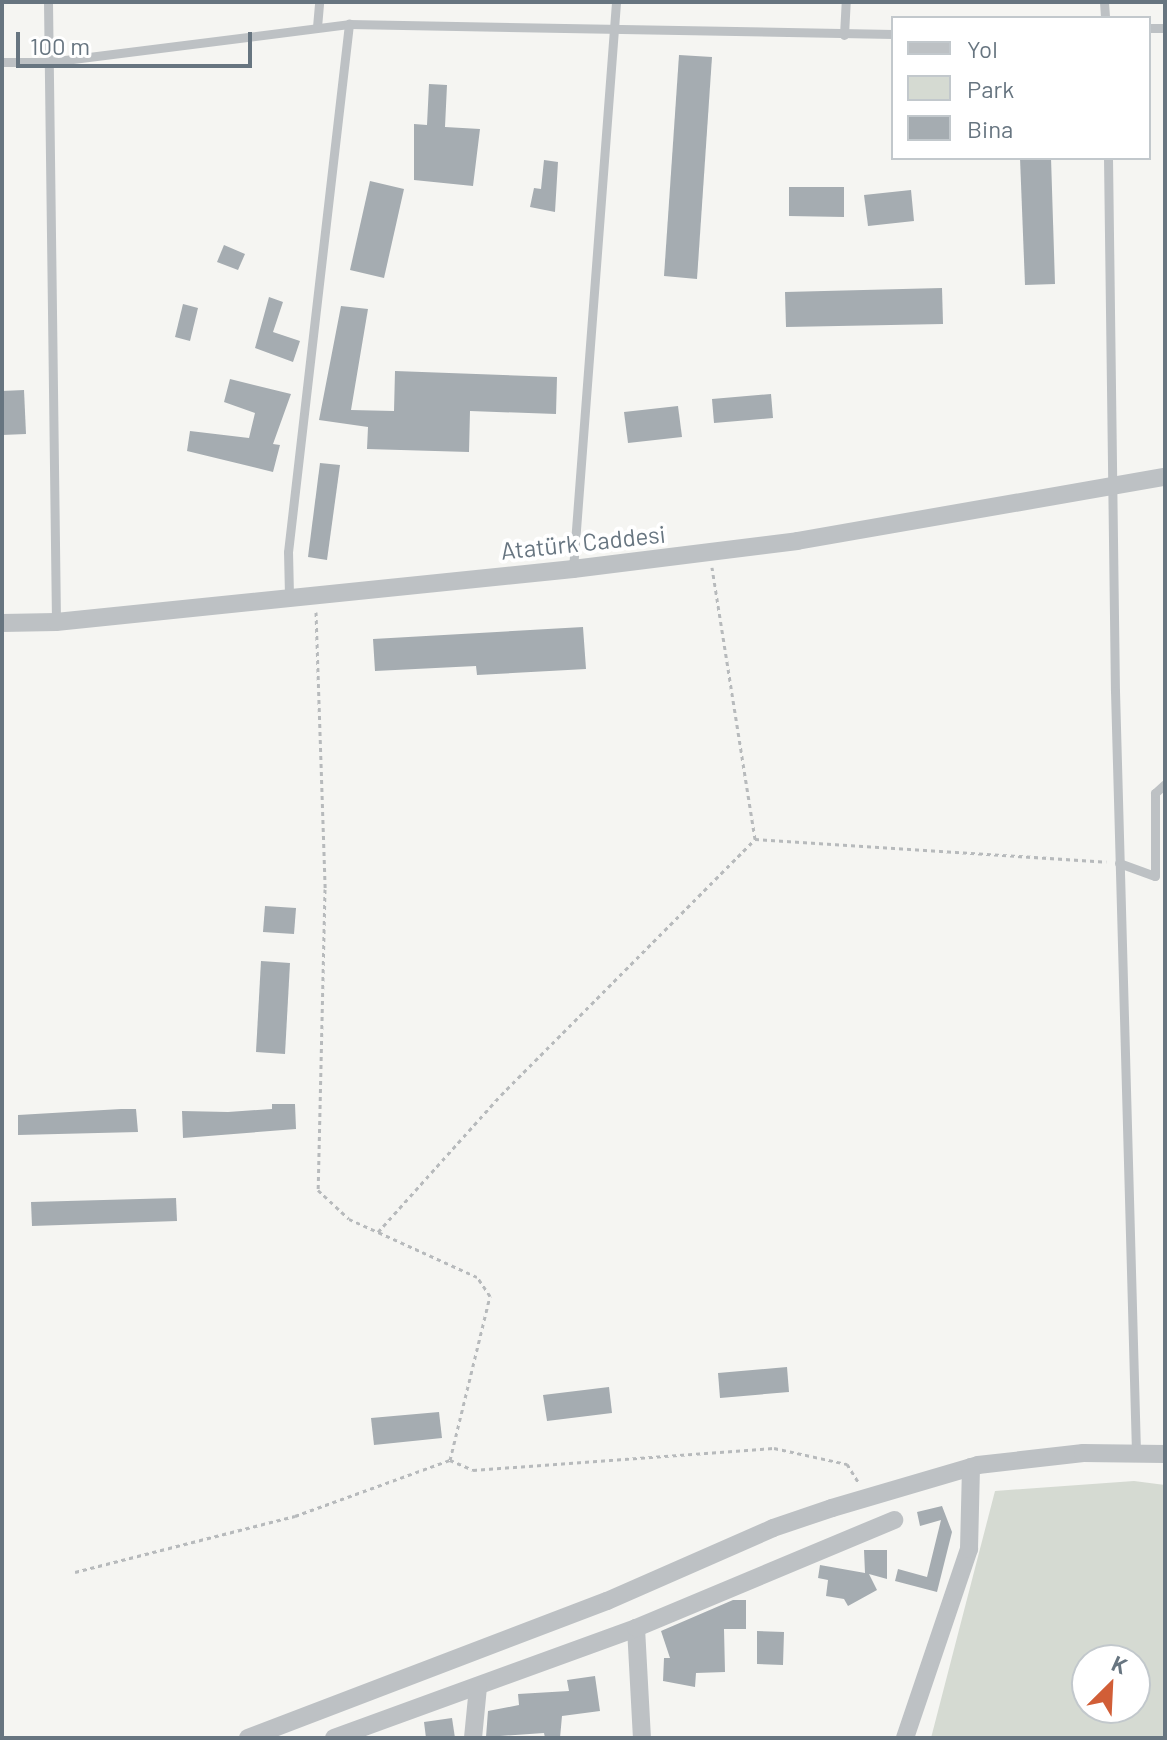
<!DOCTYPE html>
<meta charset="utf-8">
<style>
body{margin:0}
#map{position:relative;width:1167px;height:1740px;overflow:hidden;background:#f5f5f2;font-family:Barlow,sans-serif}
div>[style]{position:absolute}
.green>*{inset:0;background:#d5dad2}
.building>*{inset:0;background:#a5acb1}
.path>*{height:3px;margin-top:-1.5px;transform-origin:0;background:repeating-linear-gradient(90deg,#b7babc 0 4px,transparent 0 8px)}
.lane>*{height:9px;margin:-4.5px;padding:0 4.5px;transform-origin:4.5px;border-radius:4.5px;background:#bdc1c4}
.street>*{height:18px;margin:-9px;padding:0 9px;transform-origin:9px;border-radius:9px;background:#bdc1c4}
span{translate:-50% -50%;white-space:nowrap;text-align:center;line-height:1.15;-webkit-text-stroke:8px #fff;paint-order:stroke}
.street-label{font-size:24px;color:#677580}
.frame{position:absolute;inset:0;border:4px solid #677580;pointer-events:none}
.legend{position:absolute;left:891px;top:16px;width:260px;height:144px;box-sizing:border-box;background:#fff;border:2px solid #c2c8cc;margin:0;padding:10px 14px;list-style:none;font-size:24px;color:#677580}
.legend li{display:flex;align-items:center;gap:16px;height:40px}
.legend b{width:40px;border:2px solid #c2c8cc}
.north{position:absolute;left:1071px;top:1644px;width:80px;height:80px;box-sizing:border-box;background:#fff;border:2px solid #c2c8cc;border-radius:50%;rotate:24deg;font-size:22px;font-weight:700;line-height:32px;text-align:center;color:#677580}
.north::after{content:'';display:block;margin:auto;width:28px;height:36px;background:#d15e37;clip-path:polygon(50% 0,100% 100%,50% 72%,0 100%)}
.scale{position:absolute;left:16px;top:32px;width:236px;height:36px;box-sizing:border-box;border:4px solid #677580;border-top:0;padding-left:10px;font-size:24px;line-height:28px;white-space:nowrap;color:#677580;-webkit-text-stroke:6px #fff;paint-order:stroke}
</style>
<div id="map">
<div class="green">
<div style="clip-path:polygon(evenodd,1134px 1481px,1165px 1485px,1165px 1738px,931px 1738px,995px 1491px,1134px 1481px,1087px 1660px,1135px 1660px,1135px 1708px,1087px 1708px,1087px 1660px)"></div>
</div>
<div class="building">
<div style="clip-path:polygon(679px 55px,712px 57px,697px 279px,664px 276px)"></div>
<div style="clip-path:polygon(429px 84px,447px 85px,445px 127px,480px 129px,473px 186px,414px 180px,414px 124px,427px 125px)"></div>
<div style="clip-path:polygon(1020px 158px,1051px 158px,1055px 284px,1025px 285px)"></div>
<div style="clip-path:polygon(544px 160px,558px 162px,555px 212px,530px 207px,534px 188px,541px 189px)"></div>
<div style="clip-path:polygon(370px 181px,404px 189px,384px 278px,350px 270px)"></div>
<div style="clip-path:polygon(789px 187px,844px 187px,844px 217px,789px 216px)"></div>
<div style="clip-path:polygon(911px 190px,914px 221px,868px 226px,864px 195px)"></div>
<div style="clip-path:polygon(224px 245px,245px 254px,238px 270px,217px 262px)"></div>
<div style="clip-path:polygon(942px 288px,943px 324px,786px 327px,785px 292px)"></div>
<div style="clip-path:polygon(269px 297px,283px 302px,273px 332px,300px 341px,293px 362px,255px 348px)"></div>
<div style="clip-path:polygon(183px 304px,198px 308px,190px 341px,175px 337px)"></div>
<div style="clip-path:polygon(341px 306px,368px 309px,351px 410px,394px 411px,395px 371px,557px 377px,556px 414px,470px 411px,469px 452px,367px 449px,368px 427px,319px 420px)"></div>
<div style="clip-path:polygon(230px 379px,291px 394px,273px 444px,280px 445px,273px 472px,187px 451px,190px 431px,249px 438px,255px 413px,224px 402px)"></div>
<div style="clip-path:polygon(24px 390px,26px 434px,2px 435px,2px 391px)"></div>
<div style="clip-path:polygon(771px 394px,773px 418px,714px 423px,712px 399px)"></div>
<div style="clip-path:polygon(678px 406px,682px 437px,628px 443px,624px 412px)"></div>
<div style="clip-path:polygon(320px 463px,340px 465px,327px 560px,308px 557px)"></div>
<div style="clip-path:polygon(583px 627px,586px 669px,477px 675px,476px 666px,375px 671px,373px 639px)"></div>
<div style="clip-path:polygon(265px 906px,296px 908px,294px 934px,263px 932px)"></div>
<div style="clip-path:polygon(261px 961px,290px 963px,285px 1054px,256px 1052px)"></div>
<div style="clip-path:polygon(272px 1104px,295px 1104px,296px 1129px,183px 1138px,182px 1111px,228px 1112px,272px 1109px)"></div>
<div style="clip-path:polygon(121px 1109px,136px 1109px,138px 1132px,18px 1135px,18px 1115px)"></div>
<div style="clip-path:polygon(176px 1198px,177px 1221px,32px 1226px,31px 1202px)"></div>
<div style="clip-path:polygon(787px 1367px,789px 1392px,720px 1398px,718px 1373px)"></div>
<div style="clip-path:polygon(609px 1387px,612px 1413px,547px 1421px,543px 1395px)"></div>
<div style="clip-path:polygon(439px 1412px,442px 1438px,374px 1445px,371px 1418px)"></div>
<div style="clip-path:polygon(942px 1506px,952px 1532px,937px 1592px,895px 1581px,898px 1569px,927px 1577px,941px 1520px,920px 1526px,917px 1512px)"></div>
<div style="clip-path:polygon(864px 1550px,887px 1550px,887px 1579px,869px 1574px,877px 1590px,848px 1606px,844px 1599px,826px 1596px,828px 1580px,818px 1578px,820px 1565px,865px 1573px)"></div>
<div style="clip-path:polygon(733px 1600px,746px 1600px,746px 1629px,724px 1629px,725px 1672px,696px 1673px,695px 1687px,663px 1681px,664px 1658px,670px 1658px,661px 1631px)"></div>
<div style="clip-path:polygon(757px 1631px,784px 1632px,783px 1665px,757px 1664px)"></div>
<div style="clip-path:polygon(595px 1676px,600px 1711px,562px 1716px,560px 1738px,545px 1738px,544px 1733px,486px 1737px,488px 1711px,519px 1705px,518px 1694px,569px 1691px,567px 1680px)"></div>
<div style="clip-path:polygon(452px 1718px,455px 1738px,426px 1738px,424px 1722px)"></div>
</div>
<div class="path">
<div style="left:316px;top:612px;width:277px;rotate:88.1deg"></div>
<div style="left:325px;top:889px;width:301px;rotate:91.3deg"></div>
<div style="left:318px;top:1190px;width:42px;rotate:43.1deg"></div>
<div style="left:349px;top:1219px;width:32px;rotate:24deg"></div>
<div style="left:378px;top:1232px;width:184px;rotate:-48.1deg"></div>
<div style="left:501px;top:1095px;width:361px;rotate:-45.2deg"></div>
<div style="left:755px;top:839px;width:275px;rotate:-99deg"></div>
<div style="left:755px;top:839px;width:352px;rotate:3.7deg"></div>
<div style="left:450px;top:1460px;width:25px;rotate:23deg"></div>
<div style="left:473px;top:1470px;width:302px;rotate:-4.2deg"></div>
<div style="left:774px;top:1448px;width:75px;rotate:12.4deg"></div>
<div style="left:847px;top:1464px;width:22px;rotate:58deg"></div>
<div style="left:75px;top:1572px;width:227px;rotate:-14.3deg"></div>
<div style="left:295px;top:1516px;width:165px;rotate:-19.9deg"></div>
<div style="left:450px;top:1460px;width:169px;rotate:-76.3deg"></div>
<div style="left:490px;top:1296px;width:23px;rotate:-124deg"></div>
<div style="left:477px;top:1277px;width:109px;rotate:-155.6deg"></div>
</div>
<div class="lane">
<div style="left:48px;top:2px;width:620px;rotate:89.26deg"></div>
<div style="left:1104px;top:2px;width:16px;rotate:86deg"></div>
<div style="left:317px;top:27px;width:25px;rotate:-85deg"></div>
<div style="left:1149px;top:28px;width:16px"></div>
<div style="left:844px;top:35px;width:33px;rotate:-87deg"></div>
<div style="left:2px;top:62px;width:47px"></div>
<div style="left:49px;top:62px;width:302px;rotate:-7.2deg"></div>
<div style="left:349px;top:24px;width:544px;rotate:1.05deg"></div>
<div style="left:1108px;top:158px;width:533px;rotate:89.25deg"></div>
<div style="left:1115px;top:691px;width:763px;rotate:88.42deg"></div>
<div style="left:573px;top:569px;width:569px;rotate:-85.66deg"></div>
<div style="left:289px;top:595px;width:43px;rotate:-91.3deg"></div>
<div style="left:288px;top:552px;width:532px;rotate:-83.41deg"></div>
<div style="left:1119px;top:863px;width:38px;rotate:20deg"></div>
<div style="left:1155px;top:876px;width:83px;rotate:-90deg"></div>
<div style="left:1155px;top:793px;width:13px;rotate:-42deg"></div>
</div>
<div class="street">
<div style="left:2px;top:623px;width:54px;rotate:-1.1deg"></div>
<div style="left:56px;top:622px;width:520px;rotate:-5.85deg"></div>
<div style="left:573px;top:569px;width:226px;rotate:-7.1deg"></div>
<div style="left:797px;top:541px;width:374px;rotate:-9.9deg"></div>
<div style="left:636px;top:1628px;width:110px;rotate:86.9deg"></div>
<div style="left:248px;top:1738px;width:384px;rotate:-20.9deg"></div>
<div style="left:607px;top:1601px;width:181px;rotate:-23.7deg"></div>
<div style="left:773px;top:1528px;width:62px;rotate:-18.7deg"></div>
<div style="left:832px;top:1508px;width:152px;rotate:-16.4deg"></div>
<div style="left:978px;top:1465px;width:106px;rotate:-6.5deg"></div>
<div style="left:1083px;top:1453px;width:82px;rotate:0.7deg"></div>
<div style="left:334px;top:1738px;width:321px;rotate:-20deg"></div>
<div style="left:636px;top:1628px;width:280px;rotate:-22.7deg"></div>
<div style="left:473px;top:1738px;width:51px;rotate:-84.4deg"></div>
<div style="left:905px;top:1738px;width:200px;rotate:-71.3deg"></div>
<div style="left:969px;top:1549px;width:82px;rotate:-88.6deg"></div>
</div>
<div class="street-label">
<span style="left:583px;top:542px;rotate:-6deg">Atatürk Caddesi</span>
</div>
<div class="frame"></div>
<ul class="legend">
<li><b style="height:10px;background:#bdc1c4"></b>Yol</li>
<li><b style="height:22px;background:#d5dad2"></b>Park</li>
<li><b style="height:22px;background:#a5acb1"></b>Bina</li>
</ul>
<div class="north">K</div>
<div class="scale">100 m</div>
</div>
